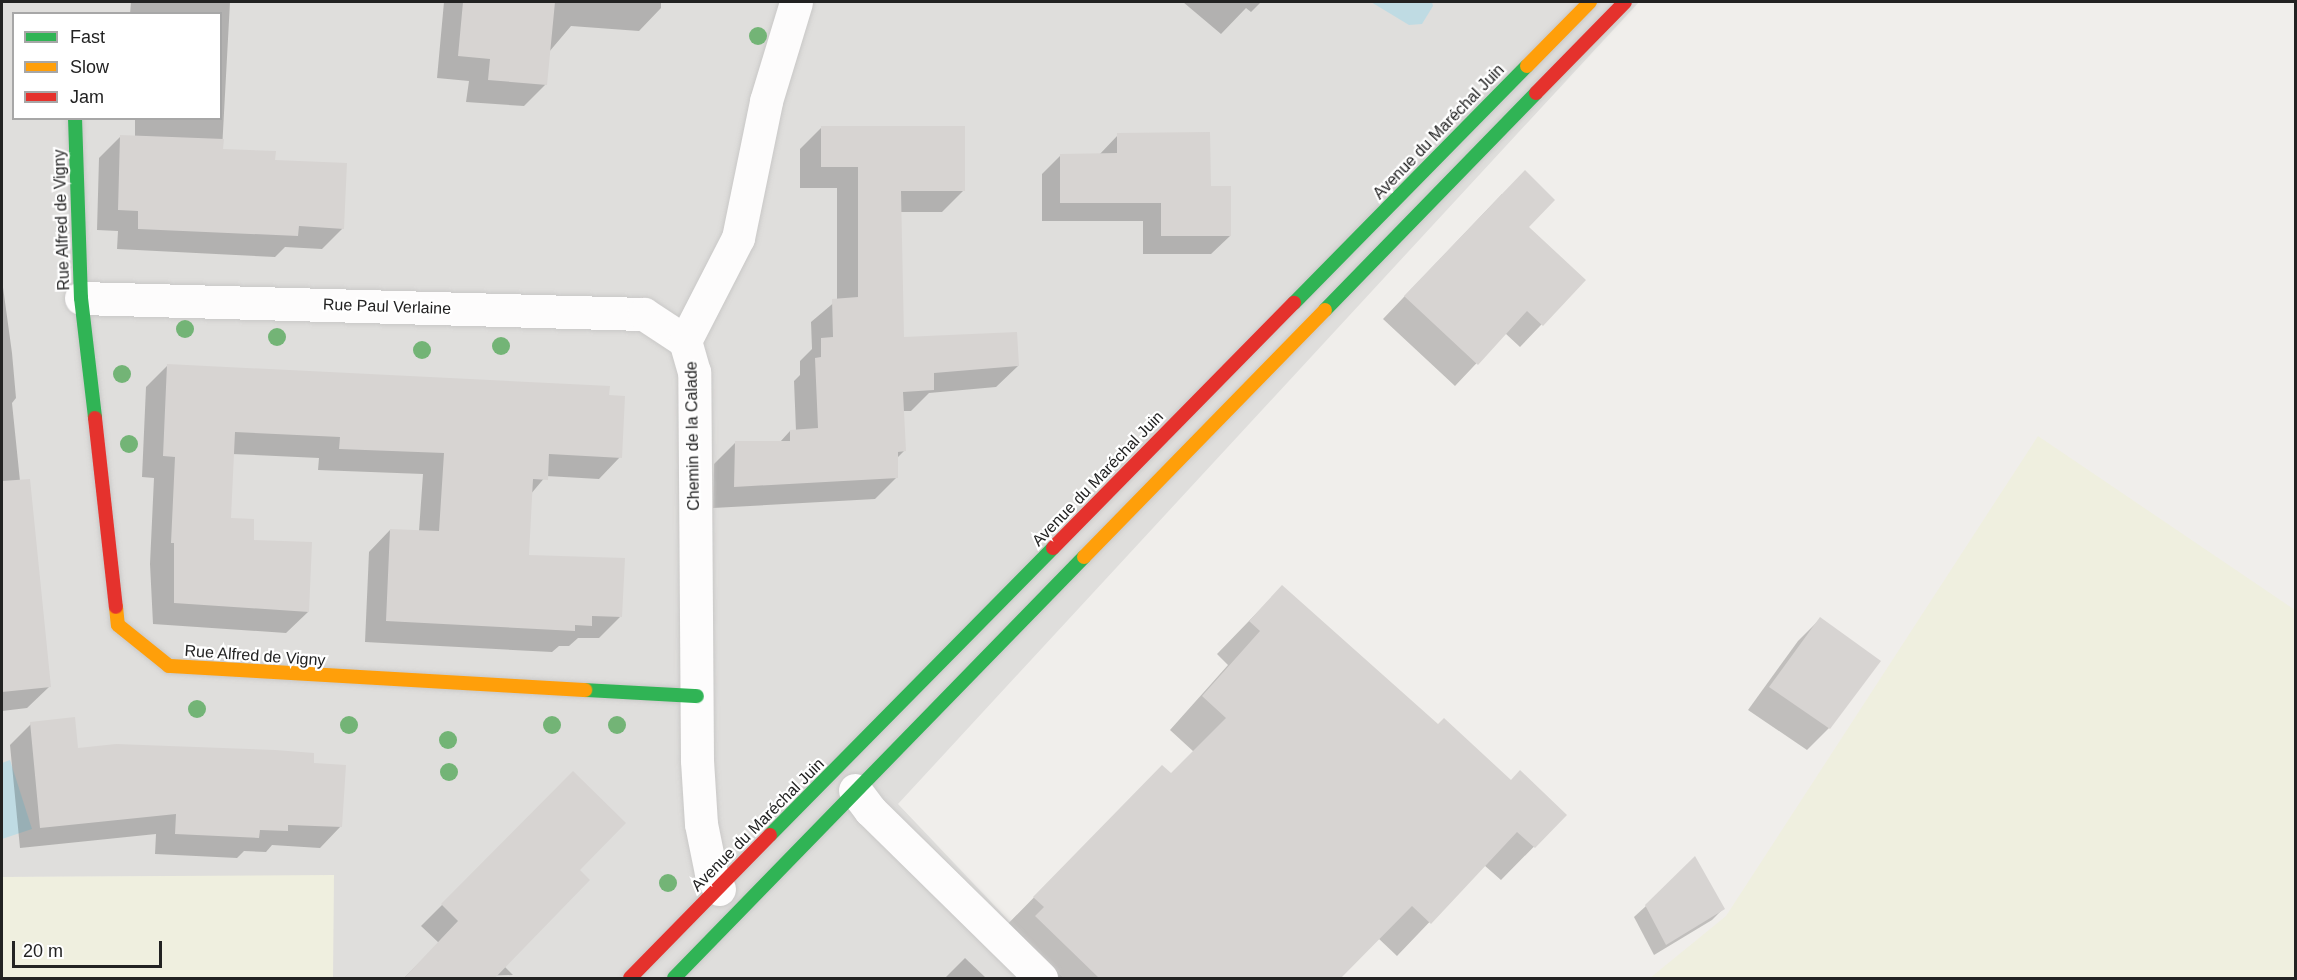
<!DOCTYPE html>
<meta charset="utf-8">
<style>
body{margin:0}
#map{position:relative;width:2297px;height:980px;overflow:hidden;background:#f0eeeb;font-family:Helvetica,sans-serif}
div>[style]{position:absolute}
.residential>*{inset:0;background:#dfdedc}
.farmland>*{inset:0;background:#efefdf}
.water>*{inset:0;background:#bfdbe3}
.shadow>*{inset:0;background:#0003}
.building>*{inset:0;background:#d7d4d2}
.roads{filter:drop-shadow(0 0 2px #c9c8c7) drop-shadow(0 0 2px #c9c8c7)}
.street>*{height:33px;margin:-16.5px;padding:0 16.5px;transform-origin:16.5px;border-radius:16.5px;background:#fdfcfc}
.fast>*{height:14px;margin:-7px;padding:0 7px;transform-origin:7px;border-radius:7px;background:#30b455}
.slow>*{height:14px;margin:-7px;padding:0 7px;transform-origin:7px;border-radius:7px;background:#ff9f0a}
.jam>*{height:14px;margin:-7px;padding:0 7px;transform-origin:7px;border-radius:7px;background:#e5322d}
.trees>*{width:18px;height:18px;margin:-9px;border-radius:50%;background:#73b476}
span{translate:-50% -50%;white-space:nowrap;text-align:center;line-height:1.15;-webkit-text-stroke:4.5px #fff;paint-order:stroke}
.street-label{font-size:16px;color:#222}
.frame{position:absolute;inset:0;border:3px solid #222;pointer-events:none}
.legend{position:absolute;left:12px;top:12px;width:210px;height:108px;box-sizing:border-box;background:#fff;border:2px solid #a7a7a7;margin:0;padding:8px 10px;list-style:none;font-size:18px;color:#222}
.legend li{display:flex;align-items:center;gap:12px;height:30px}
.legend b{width:30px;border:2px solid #a7a7a7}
.scale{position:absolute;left:12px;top:941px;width:150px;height:27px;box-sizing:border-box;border:3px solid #222;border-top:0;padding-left:8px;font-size:18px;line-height:21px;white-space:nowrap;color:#222;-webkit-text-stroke:4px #fff;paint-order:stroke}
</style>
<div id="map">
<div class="residential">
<div style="clip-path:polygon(evenodd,2px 2px,1639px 2px,898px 804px,1063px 978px,333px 978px,333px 876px,2px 877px,2px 2px,14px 14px,220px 14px,220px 118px,14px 118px,14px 14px)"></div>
</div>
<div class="farmland">
<div style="clip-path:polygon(2038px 436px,2295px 610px,2295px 978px,1650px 978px,1726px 916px)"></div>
<div style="clip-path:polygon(334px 875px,333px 978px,2px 978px,2px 877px)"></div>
</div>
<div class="water">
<div style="clip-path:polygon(1371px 2px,1432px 2px,1433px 6px,1422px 24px,1409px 25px)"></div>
<div style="clip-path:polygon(10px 760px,32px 829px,2px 839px,2px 763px)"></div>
</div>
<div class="shadow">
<div style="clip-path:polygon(131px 2px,230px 2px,222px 150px,343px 228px,322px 249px,285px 247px,275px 257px,117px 249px,118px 231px,97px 230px,99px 158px,120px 137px,135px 137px,135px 118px,220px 118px,220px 14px,130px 14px)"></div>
<div style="clip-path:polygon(444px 2px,661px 2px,661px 8px,639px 31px,571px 26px,549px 52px,546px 84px,524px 106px,466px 102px,469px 81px,437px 78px)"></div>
<div style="clip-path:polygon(1183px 2px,1261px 2px,1251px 12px,1246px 8px,1221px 34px)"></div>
<div style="clip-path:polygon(821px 128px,963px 191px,942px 212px,900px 212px,902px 339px,1018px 366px,996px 387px,929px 393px,911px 411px,902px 411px,904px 451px,897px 458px,897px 477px,875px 499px,713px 508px,714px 464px,736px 442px,780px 442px,790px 431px,796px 431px,794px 381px,800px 375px,800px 361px,812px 349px,811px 322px,837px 300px,837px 188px,800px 188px,800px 149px)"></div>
<div style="clip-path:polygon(1118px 135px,1209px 188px,1230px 236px,1211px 254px,1143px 254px,1143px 221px,1042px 221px,1042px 174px,1061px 155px,1099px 155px)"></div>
<div style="clip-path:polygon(1502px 194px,1526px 227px,1584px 280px,1520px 347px,1505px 333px,1455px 386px,1383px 319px)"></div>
<div style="clip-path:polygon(2px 280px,12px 353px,16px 398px,12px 403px,24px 520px,49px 687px,27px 708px,2px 711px)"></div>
<div style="clip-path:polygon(168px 365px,608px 396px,620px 457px,599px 479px,546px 476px,530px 495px,527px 556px,620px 617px,599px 638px,578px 638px,569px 646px,559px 646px,552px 652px,365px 642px,369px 552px,390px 530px,419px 531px,423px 474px,318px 470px,319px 458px,232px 454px,229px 519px,308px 612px,286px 633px,153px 624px,150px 564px,154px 478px,142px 477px,146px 387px)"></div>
<div style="clip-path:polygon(1282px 587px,1438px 726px,1510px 782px,1565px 815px,1501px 880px,1484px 865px,1397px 956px,1378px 938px,1339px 978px,1032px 978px,1001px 931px,1129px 800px,1171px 775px,1194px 752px,1170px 730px,1228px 665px,1217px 654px)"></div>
<div style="clip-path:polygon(1820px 619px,1829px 728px,1807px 750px,1748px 710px,1798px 641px)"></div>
<div style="clip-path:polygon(31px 724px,77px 749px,313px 764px,341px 826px,320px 848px,272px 845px,266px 852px,244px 851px,237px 858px,155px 854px,156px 834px,20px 848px,10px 745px)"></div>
<div style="clip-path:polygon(573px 774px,578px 871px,504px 966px,513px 975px,404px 978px,439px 943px,421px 926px)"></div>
<div style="clip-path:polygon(1646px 906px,1723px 909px,1712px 920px,1654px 955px,1634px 917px)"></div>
<div style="clip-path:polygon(965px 958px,986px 978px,945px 978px)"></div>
</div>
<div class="building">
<div style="clip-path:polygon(463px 2px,555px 2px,547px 85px,488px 80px,490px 59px,458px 56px)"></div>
<div style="clip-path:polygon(821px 126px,965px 126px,965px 191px,901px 191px,904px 337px,1017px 332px,1019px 366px,934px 373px,934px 390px,903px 392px,906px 451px,898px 452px,898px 478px,734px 487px,735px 441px,790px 441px,790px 430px,818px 428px,815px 358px,821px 357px,821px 338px,833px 337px,832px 299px,858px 297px,858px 167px,821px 167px)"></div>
<div style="clip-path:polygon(1210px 132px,1211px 186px,1231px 186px,1231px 236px,1161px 236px,1161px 203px,1060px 203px,1060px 154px,1117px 153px,1117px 133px)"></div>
<div style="clip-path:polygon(120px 135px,224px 139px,223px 149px,276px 151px,275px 160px,347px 163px,344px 229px,299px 226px,298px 236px,138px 229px,138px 211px,118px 210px)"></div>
<div style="clip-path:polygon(1525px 170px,1555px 200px,1529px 227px,1586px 280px,1543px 326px,1527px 311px,1478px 365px,1404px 296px)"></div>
<div style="clip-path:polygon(167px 364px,610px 386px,609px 395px,625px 396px,622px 458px,549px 454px,548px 480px,533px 479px,529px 555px,625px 558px,622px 617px,592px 616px,592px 626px,575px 625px,575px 631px,386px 621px,390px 529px,439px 531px,444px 453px,339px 449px,340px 437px,235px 432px,231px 518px,254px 519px,254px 540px,312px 542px,309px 612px,174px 603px,174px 543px,171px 543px,175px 457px,163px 456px)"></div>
<div style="clip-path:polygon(30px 479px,51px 687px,2px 692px,2px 481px)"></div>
<div style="clip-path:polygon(1282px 585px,1438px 724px,1444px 718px,1511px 780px,1520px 770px,1567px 815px,1535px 848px,1517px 832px,1431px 924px,1412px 906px,1341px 978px,1099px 978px,1035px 916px,1044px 907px,1033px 897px,1162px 765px,1171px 773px,1226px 718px,1202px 696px,1260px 631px,1249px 621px)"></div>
<div style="clip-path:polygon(1820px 617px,1881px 661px,1830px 729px,1769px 687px)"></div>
<div style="clip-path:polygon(75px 717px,78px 748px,116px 744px,275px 750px,314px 753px,314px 763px,346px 765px,342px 827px,288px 825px,288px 831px,260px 830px,259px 838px,175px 834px,176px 814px,40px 828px,30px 722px)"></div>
<div style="clip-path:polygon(573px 771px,626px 823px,580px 870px,590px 880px,495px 978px,404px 978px,458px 921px,441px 904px)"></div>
<div style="clip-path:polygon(1695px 856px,1725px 909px,1666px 945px,1645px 905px)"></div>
</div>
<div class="roads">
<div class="street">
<div style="left:81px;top:298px;width:563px;rotate:1.63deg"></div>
<div style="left:644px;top:314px;width:49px;rotate:33.4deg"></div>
<div style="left:855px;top:790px;width:25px;rotate:53deg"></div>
<div style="left:870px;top:810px;width:240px;rotate:44.5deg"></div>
<div style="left:719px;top:889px;width:18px;rotate:-117deg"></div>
<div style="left:711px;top:873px;width:50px;rotate:-101.5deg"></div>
<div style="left:701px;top:824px;width:64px;rotate:-93.6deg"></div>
<div style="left:697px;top:760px;width:388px;rotate:-90.4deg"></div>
<div style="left:694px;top:372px;width:32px;rotate:-106deg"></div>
<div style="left:685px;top:341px;width:116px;rotate:-62.8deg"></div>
<div style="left:738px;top:238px;width:140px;rotate:-78.4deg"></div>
<div style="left:766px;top:101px;width:103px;rotate:-73.1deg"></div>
</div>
<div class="fast">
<div style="left:75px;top:118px;width:180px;rotate:88.1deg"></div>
<div style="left:81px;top:298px;width:121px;rotate:83.3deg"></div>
<div style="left:1294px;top:303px;width:332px;rotate:-45.5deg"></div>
<div style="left:1325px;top:310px;width:303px;rotate:-45.8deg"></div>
<div style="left:585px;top:690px;width:112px;rotate:3.1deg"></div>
<div style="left:770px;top:835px;width:403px;rotate:-45.4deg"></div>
<div style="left:674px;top:978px;width:588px;rotate:-45.76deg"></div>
</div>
<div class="slow">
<div style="left:1527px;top:66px;width:90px;rotate:-45.5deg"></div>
<div style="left:1084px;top:557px;width:345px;rotate:-45.7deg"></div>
<div style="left:116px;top:607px;width:18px;rotate:84deg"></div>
<div style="left:118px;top:625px;width:65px;rotate:38.8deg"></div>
<div style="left:169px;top:666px;width:417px;rotate:3.3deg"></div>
</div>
<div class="jam">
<div style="left:1536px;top:93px;width:127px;rotate:-45.6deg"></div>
<div style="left:95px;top:418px;width:190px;rotate:83.7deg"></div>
<div style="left:1053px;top:548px;width:344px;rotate:-45.5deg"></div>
<div style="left:630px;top:978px;width:200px;rotate:-45.6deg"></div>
</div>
</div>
<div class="trees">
<div style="left:758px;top:36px"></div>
<div style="left:185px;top:329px"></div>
<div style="left:277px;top:337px"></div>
<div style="left:501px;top:346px"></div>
<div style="left:422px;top:350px"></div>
<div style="left:122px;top:374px"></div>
<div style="left:129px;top:444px"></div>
<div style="left:197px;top:709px"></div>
<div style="left:349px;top:725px"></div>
<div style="left:552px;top:725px"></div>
<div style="left:617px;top:725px"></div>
<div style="left:448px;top:740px"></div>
<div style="left:449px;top:772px"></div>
<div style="left:668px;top:883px"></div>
</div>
<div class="street-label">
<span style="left:1439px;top:132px;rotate:-46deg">Avenue du Maréchal Juin</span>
<span style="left:62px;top:220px;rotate:-92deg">Rue Alfred de Vigny</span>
<span style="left:387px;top:307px;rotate:2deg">Rue Paul Verlaine</span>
<span style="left:693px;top:436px;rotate:-91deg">Chemin de la Calade</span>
<span style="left:1098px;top:479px;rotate:-46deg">Avenue du Maréchal Juin</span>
<span style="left:255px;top:656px;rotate:4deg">Rue Alfred de Vigny</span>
<span style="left:758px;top:825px;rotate:-45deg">Avenue du Maréchal Juin</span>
</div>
<div class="frame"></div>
<ul class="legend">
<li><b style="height:8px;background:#30b455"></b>Fast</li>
<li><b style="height:8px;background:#ff9f0a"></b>Slow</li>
<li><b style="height:8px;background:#e5322d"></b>Jam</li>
</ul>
<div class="scale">20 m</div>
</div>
